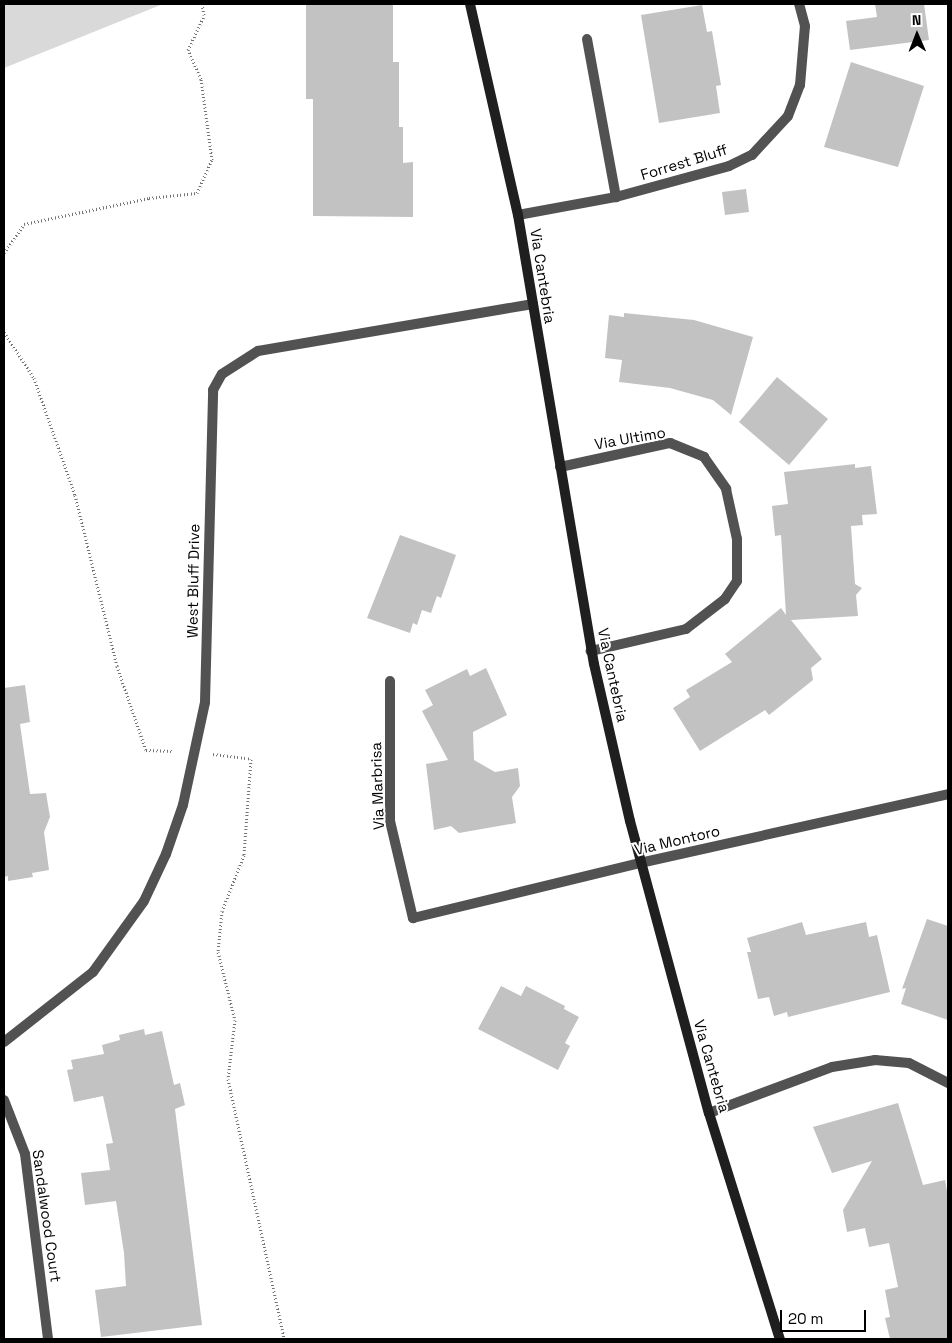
<!DOCTYPE html>
<style>
body{margin:0}
#map{position:relative;width:952px;height:1343px;overflow:hidden;background:#fff;font-family:"Space Grotesk",sans-serif}
div>[style]{position:absolute}
.green>*{inset:0;background:#d9d9d9}
.building>*{inset:0;background:#c2c2c2}
.path>*{height:3px;margin-top:-1.5px;transform-origin:0;background:repeating-linear-gradient(90deg,#747474 0 1px,transparent 0 3.5px)}
.service>*{height:10px;margin:-5px;padding:0 5px;transform-origin:5px;border-radius:5px;background:#525252}
.minor>*{height:10px;margin:-5px;padding:0 5px;transform-origin:5px;border-radius:5px;background:#525252}
.tertiary>*{height:10px;margin:-5px;padding:0 5px;transform-origin:5px;border-radius:5px;background:#525252}
.secondary>*{height:10px;margin:-5px;padding:0 5px;transform-origin:5px;border-radius:5px;background:#1f1f1f}
span{translate:-50% -50%;white-space:nowrap;text-align:center;line-height:1.15;-webkit-text-stroke:4px #fff;paint-order:stroke}
.street-label{font-size:15px;color:#000}
.frame{position:absolute;inset:0;border:5px solid #000;pointer-events:none}
.north{position:absolute;left:892px;top:10px;width:50px;height:50px;-webkit-text-stroke:4px #fff;paint-order:stroke;rotate:359deg;font-size:14px;font-weight:700;line-height:20px;text-align:center;color:#000}
.north::after{content:'';display:block;margin:auto;width:18px;height:22px;background:#000;clip-path:polygon(50% 0,100% 100%,50% 72%,0 100%)}
.scale{position:absolute;left:780px;top:1310px;width:86px;height:22px;box-sizing:border-box;border:2px solid #000;border-top:0;padding-left:6px;font-size:15px;line-height:18px;white-space:nowrap;color:#000;-webkit-text-stroke:4px #fff;paint-order:stroke}
</style>
<div id="map">
<div class="green">
<div style="clip-path:polygon(4px 4px,163px 4px,4px 68px)"></div>
</div>
<div class="building">
<div style="clip-path:polygon(306px 4px,393px 4px,393px 62px,399px 62px,399px 127px,403px 127px,403px 163px,413px 162px,413px 217px,313px 216px,313px 99px,306px 99px)"></div>
<div style="clip-path:polygon(875px 4px,924px 4px,929px 40px,850px 50px,846px 21px,877px 17px)"></div>
<div style="clip-path:polygon(702px 5px,707px 32px,712px 31px,721px 85px,716px 86px,720px 113px,659px 123px,641px 15px)"></div>
<div style="clip-path:polygon(851px 62px,924px 86px,898px 167px,824px 147px)"></div>
<div style="clip-path:polygon(746px 189px,749px 212px,725px 215px,722px 192px)"></div>
<div style="clip-path:polygon(624px 313px,694px 320px,753px 337px,731px 415px,713px 400px,670px 388px,619px 382px,622px 360px,605px 358px,609px 315px,624px 317px)"></div>
<div style="clip-path:polygon(777px 377px,828px 419px,789px 465px,739px 422px)"></div>
<div style="clip-path:polygon(855px 464px,855px 468px,871px 466px,877px 514px,862px 515px,863px 525px,851px 526px,855px 584px,862px 588px,856px 595px,858px 616px,791px 620px,822px 659px,811px 668px,813px 680px,769px 715px,765px 710px,700px 751px,673px 708px,690px 697px,686px 690px,732px 662px,725px 654px,781px 608px,786px 615px,781px 535px,775px 536px,772px 506px,788px 504px,784px 472px)"></div>
<div style="clip-path:polygon(400px 535px,456px 555px,441px 598px,437px 596px,431px 613px,422px 610px,417px 625px,413px 623px,410px 633px,367px 618px)"></div>
<div style="clip-path:polygon(486px 668px,507px 715px,473px 732px,474px 760px,495px 772px,518px 768px,520px 786px,512px 797px,516px 823px,459px 833px,451px 826px,434px 830px,426px 764px,448px 760px,422px 711px,433px 705px,425px 690px,467px 669px,470px 676px)"></div>
<div style="clip-path:polygon(25px 685px,30px 722px,20px 724px,30px 794px,46px 793px,50px 817px,44px 832px,49px 870px,32px 873px,33px 877px,8px 881px,8px 876px,4px 877px,4px 688px)"></div>
<div style="clip-path:polygon(927px 919px,948px 926px,948px 1020px,901px 1004px,906px 988px,902px 989px)"></div>
<div style="clip-path:polygon(802px 922px,806px 935px,866px 922px,869px 937px,877px 935px,890px 992px,788px 1017px,787px 1012px,774px 1016px,769px 997px,758px 999px,747px 952px,751px 952px,747px 938px)"></div>
<div style="clip-path:polygon(501px 986px,521px 996px,526px 986px,565px 1006px,564px 1009px,579px 1017px,565px 1043px,570px 1046px,558px 1070px,478px 1029px)"></div>
<div style="clip-path:polygon(144px 1029px,145px 1035px,162px 1031px,174px 1085px,180px 1083px,185px 1105px,175px 1109px,202px 1325px,101px 1337px,95px 1290px,126px 1286px,124px 1253px,116px 1201px,85px 1205px,81px 1173px,110px 1170px,106px 1144px,113px 1143px,103px 1096px,74px 1102px,67px 1070px,73px 1069px,71px 1060px,104px 1054px,102px 1045px,120px 1040px,119px 1035px)"></div>
<div style="clip-path:polygon(898px 1103px,923px 1185px,945px 1180px,948px 1196px,948px 1339px,890px 1339px,885px 1318px,890px 1317px,885px 1290px,898px 1287px,889px 1243px,869px 1247px,865px 1228px,847px 1232px,843px 1210px,872px 1161px,832px 1173px,813px 1127px)"></div>
</div>
<div class="path">
<div style="left:4px;top:253px;width:35px;rotate:-55deg"></div>
<div style="left:24px;top:224px;width:128px;rotate:-11.7deg"></div>
<div style="left:149px;top:198px;width:48px;rotate:-5.9deg"></div>
<div style="left:197px;top:193px;width:36px;rotate:-66deg"></div>
<div style="left:212px;top:160px;width:82px;rotate:-97.7deg"></div>
<div style="left:201px;top:79px;width:32px;rotate:-114deg"></div>
<div style="left:188px;top:50px;width:38px;rotate:-65deg"></div>
<div style="left:204px;top:15px;width:11px;rotate:-100deg"></div>
<div style="left:4px;top:332px;width:55px;rotate:56.9deg"></div>
<div style="left:34px;top:378px;width:124px;rotate:70.7deg"></div>
<div style="left:75px;top:495px;width:176px;rotate:76.2deg"></div>
<div style="left:117px;top:666px;width:89px;rotate:71deg"></div>
<div style="left:146px;top:750px;width:28px;rotate:2deg"></div>
<div style="left:213px;top:754px;width:38px;rotate:7deg"></div>
<div style="left:251px;top:759px;width:96px;rotate:94.2deg"></div>
<div style="left:244px;top:855px;width:60px;rotate:111.4deg"></div>
<div style="left:222px;top:911px;width:41px;rotate:95.6deg"></div>
<div style="left:218px;top:952px;width:70px;rotate:76deg"></div>
<div style="left:235px;top:1020px;width:59px;rotate:96.8deg"></div>
<div style="left:228px;top:1079px;width:266px;rotate:77.8deg"></div>
</div>
<div class="service">
<div style="left:587px;top:39px;width:161px;rotate:79.6deg"></div>
</div>
<div class="minor">
<div style="left:518px;top:215px;width:100px;rotate:-10.4deg"></div>
<div style="left:616px;top:197px;width:117px;rotate:-15.3deg"></div>
<div style="left:729px;top:166px;width:25px;rotate:-26deg"></div>
<div style="left:752px;top:155px;width:53px;rotate:-47.3deg"></div>
<div style="left:788px;top:116px;width:33px;rotate:-69deg"></div>
<div style="left:800px;top:85px;width:59px;rotate:-85.2deg"></div>
<div style="left:805px;top:26px;width:23px;rotate:-105deg"></div>
<div style="left:560px;top:467px;width:113px;rotate:-12.3deg"></div>
<div style="left:670px;top:443px;width:37px;rotate:22deg"></div>
<div style="left:704px;top:457px;width:39px;rotate:55deg"></div>
<div style="left:726px;top:489px;width:51px;rotate:77.6deg"></div>
<div style="left:737px;top:539px;width:42px;rotate:90deg"></div>
<div style="left:737px;top:581px;width:22px;rotate:124deg"></div>
<div style="left:725px;top:599px;width:49px;rotate:142.4deg"></div>
<div style="left:686px;top:629px;width:98px;rotate:167deg"></div>
<div style="left:390px;top:681px;width:140px;rotate:90deg"></div>
<div style="left:390px;top:821px;width:100px;rotate:76.7deg"></div>
<div style="left:413px;top:918px;width:234px;rotate:-13.6deg"></div>
<div style="left:4px;top:1042px;width:113px;rotate:-38.2deg"></div>
<div style="left:93px;top:972px;width:87px;rotate:-54.3deg"></div>
<div style="left:144px;top:901px;width:52px;rotate:-64.9deg"></div>
<div style="left:166px;top:854px;width:52px;rotate:-70.9deg"></div>
<div style="left:183px;top:805px;width:105px;rotate:-77.9deg"></div>
<div style="left:205px;top:702px;width:312px;rotate:-88.5deg"></div>
<div style="left:213px;top:390px;width:18px;rotate:-61deg"></div>
<div style="left:222px;top:374px;width:43px;rotate:-32.6deg"></div>
<div style="left:258px;top:351px;width:279px;rotate:-9.7deg"></div>
<div style="left:4px;top:1100px;width:58px;rotate:68.7deg"></div>
<div style="left:25px;top:1154px;width:186px;rotate:82.9deg"></div>
<div style="left:709px;top:1113px;width:131px;rotate:-20.5deg"></div>
<div style="left:832px;top:1067px;width:44px;rotate:-9.2deg"></div>
<div style="left:875px;top:1060px;width:34px;rotate:5deg"></div>
<div style="left:909px;top:1063px;width:44px;rotate:27.1deg"></div>
</div>
<div class="tertiary">
<div style="left:640px;top:863px;width:316px;rotate:-12.6deg"></div>
</div>
<div class="secondary">
<div style="left:470px;top:4px;width:216px;rotate:77.2deg"></div>
<div style="left:518px;top:215px;width:455px;rotate:80.4deg"></div>
<div style="left:594px;top:664px;width:161px;rotate:77.1deg"></div>
<div style="left:630px;top:821px;width:302px;rotate:74.9deg"></div>
<div style="left:709px;top:1113px;width:237px;rotate:72.6deg"></div>
</div>
<div class="street-label">
<span style="left:684px;top:162px;rotate:-17deg">Forrest Bluff</span>
<span style="left:543px;top:276px;rotate:81deg">Via Cantebria</span>
<span style="left:630px;top:438px;rotate:-10deg">Via Ultimo</span>
<span style="left:193px;top:581px;rotate:-89deg">West Bluff Drive</span>
<span style="left:613px;top:675px;rotate:78deg">Via Cantebria</span>
<span style="left:377px;top:786px;rotate:-92deg">Via Marbrisa</span>
<span style="left:677px;top:840px;rotate:-13deg">Via Montoro</span>
<span style="left:712px;top:1066px;rotate:74deg">Via Cantebria</span>
<span style="left:47px;top:1216px;rotate:82deg">Sandalwood Court</span>
</div>
<div class="frame"></div>
<div class="north">N</div>
<div class="scale">20 m</div>
</div>
